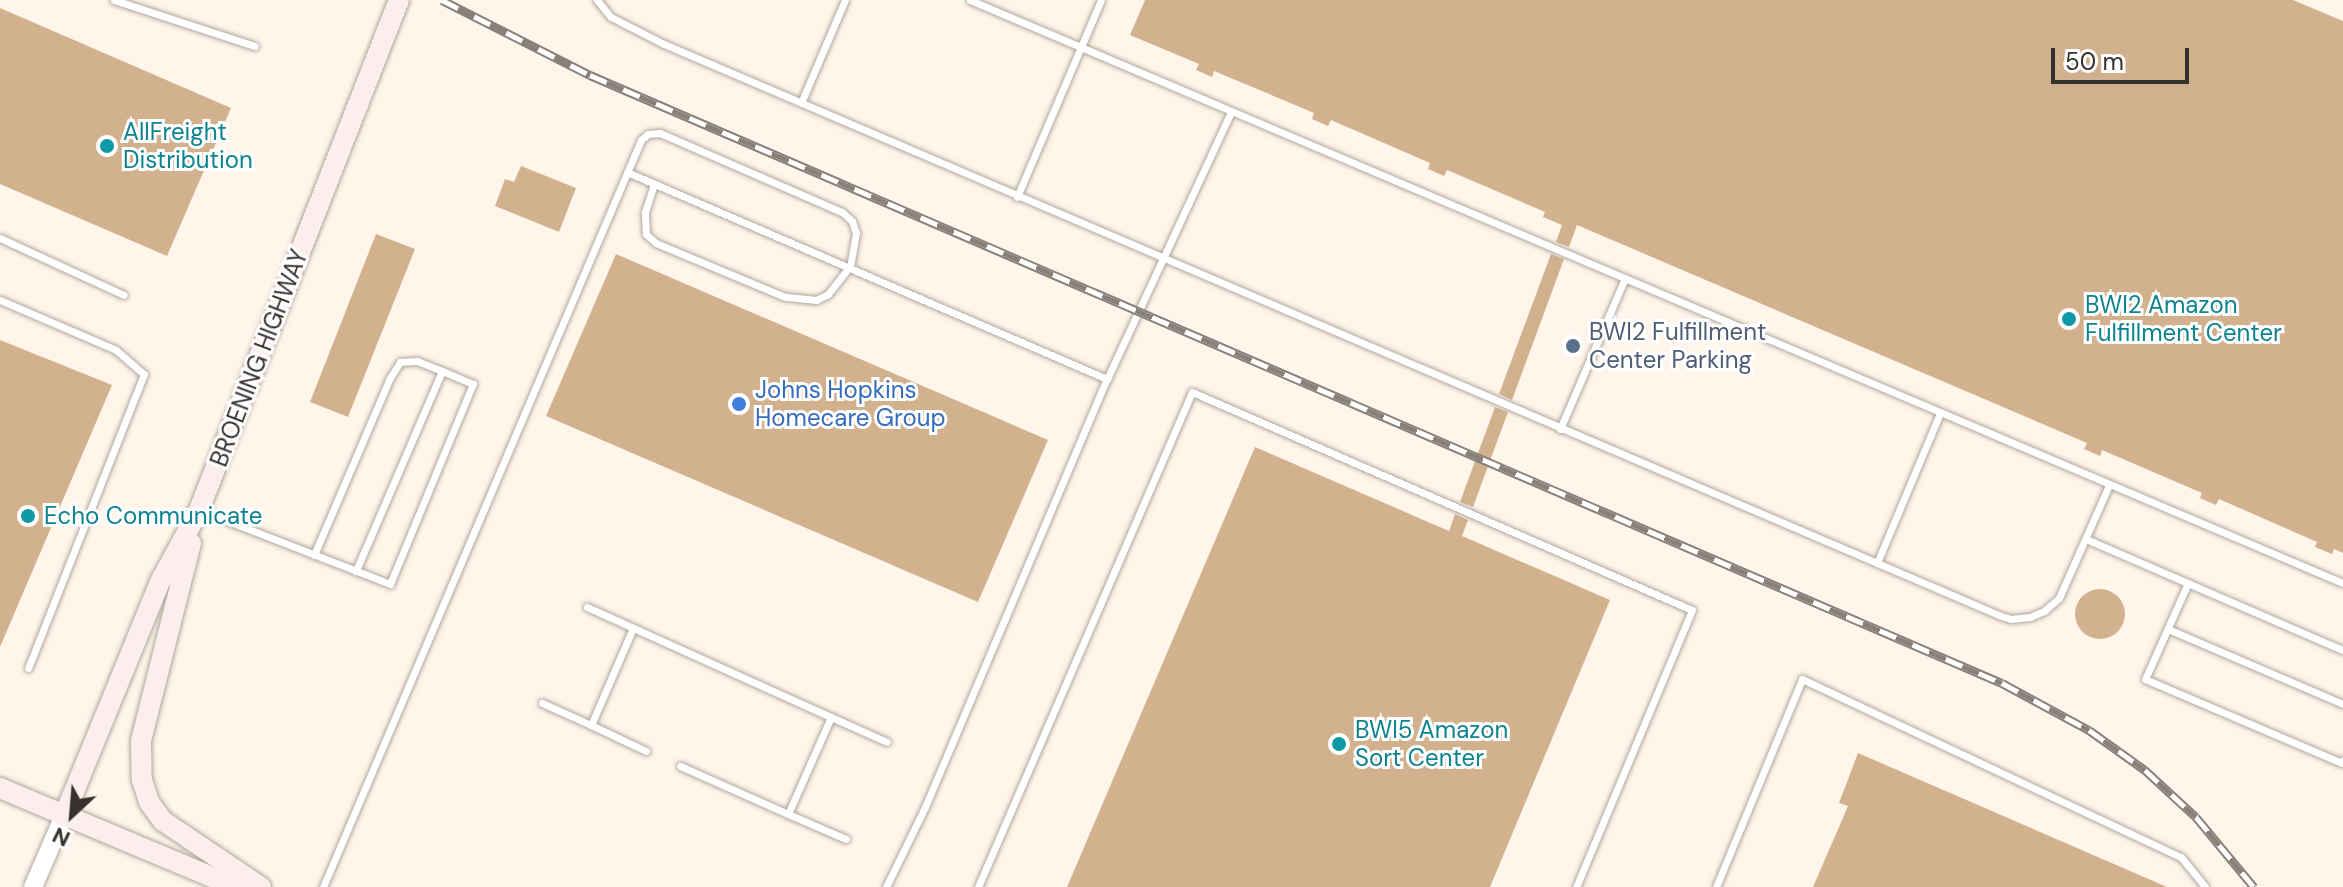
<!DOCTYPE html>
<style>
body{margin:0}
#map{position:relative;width:2343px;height:887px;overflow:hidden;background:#fff5ea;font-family:"DM Sans",sans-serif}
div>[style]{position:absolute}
.building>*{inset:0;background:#d2b28e}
.round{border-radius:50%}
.roads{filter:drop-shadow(0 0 2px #b1a89e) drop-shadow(0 0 2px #b1a89e)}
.service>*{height:7px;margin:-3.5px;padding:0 3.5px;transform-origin:3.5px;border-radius:3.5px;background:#fff}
.tertiary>*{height:18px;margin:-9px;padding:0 9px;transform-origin:9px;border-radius:9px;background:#fff}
.secondary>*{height:20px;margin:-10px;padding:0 10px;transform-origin:10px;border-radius:10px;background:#fbeeed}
.rail>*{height:9px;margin-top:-4.5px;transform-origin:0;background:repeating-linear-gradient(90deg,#fff 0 18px,#88817a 0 36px);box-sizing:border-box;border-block:2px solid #88817a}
.dots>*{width:22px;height:22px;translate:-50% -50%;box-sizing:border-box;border:4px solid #fff;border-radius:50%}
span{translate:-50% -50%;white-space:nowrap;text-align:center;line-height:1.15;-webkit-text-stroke:6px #fff;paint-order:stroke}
.culture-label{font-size:24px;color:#0d838f}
.left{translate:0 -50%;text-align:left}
.service-label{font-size:24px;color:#4e5e75}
.street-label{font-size:24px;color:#35312d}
.shop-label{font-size:24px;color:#366cbe}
.north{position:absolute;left:32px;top:775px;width:80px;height:80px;-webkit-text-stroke:6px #fff;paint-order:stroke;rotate:206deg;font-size:22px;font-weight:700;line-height:32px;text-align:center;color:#35312d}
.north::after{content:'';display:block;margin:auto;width:28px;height:36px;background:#35312d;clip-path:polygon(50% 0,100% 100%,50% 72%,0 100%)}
.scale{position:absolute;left:2051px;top:48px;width:138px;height:36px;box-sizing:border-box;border:4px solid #35312d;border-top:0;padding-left:10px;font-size:24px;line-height:28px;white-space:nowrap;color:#35312d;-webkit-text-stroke:6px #fff;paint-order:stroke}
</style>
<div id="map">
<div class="building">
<div style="clip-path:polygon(1145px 0,2293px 0,2343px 21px,2343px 553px,2334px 549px,2332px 554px,2315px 547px,2317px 542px,2219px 499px,2216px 505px,2200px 498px,2202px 493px,2102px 450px,2100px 456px,2084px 449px,2087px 443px,1577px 225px,1569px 247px,1556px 242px,1562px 225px,1543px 217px,1545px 212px,1447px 170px,1444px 176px,1428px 169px,1430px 163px,1331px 120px,1328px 126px,1312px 119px,1314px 113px,1214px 71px,1212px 77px,1196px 70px,1199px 64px,1130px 35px)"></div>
<div style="clip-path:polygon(0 8px,231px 108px,167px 256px,0 184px)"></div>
<div style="clip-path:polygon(521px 166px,576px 188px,559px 232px,495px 206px,505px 179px,514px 182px)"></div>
<div style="clip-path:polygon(376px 234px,415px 249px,348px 417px,310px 402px)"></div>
<div style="clip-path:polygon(616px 254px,1048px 440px,978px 602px,546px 416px)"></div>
<div style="clip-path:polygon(1551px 254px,1564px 259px,1512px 400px,1499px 394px)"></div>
<div style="clip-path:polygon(0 340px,112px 385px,0 647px)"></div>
<div style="clip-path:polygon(1495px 407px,1508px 412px,1473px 507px,1460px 502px)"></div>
<div style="clip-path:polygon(1255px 447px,1449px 531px,1455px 514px,1468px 520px,1462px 536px,1610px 600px,1490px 887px,1067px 887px)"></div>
<div class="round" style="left:2075px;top:589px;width:50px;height:50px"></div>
<div style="clip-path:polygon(1858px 753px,2167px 887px,1813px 887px,1848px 806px,1839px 803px)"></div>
</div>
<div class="roads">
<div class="service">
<div style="left:114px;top:0;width:148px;rotate:18.1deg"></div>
<div style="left:597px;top:0;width:22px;rotate:51deg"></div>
<div style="left:611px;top:17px;width:59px;rotate:27deg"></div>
<div style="left:664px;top:44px;width:1454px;rotate:23.16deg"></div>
<div style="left:2001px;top:616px;width:10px;rotate:17deg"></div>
<div style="left:2011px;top:619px;width:19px;rotate:-6deg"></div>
<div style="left:2030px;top:617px;width:15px;rotate:-23deg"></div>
<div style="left:2044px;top:611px;width:20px;rotate:-41deg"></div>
<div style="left:2059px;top:598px;width:124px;rotate:-66.1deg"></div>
<div style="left:970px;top:0;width:1492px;rotate:23.01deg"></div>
<div style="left:801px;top:103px;width:112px;rotate:-66.9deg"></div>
<div style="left:627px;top:172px;width:523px;rotate:23.33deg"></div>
<div style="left:1017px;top:197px;width:214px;rotate:-66.9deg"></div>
<div style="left:0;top:238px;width:136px;rotate:24.7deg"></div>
<div style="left:0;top:300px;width:126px;rotate:23.3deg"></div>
<div style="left:116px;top:350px;width:37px;rotate:41deg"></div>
<div style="left:144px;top:374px;width:316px;rotate:111.5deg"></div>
<div style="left:1560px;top:429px;width:164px;rotate:-66.7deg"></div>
<div style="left:202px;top:511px;width:202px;rotate:21.2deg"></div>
<div style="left:390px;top:584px;width:217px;rotate:-67.5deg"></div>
<div style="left:473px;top:384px;width:34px;rotate:-157deg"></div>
<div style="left:2086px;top:539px;width:280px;rotate:23.4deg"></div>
<div style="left:314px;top:555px;width:193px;rotate:-66.8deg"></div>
<div style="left:390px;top:378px;width:19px;rotate:-58deg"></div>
<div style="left:400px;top:362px;width:17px;rotate:-3deg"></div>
<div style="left:417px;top:361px;width:27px;rotate:22deg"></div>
<div style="left:442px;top:371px;width:218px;rotate:113.3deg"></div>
<div style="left:1877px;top:563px;width:163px;rotate:-67.2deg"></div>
<div style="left:2188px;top:583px;width:105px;rotate:114.1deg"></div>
<div style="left:2145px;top:679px;width:214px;rotate:23.1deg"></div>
<div style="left:2342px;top:763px;width:3px;rotate:-72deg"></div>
<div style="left:587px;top:607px;width:268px;rotate:24.3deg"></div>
<div style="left:831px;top:717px;width:106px;rotate:113.9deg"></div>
<div style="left:788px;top:814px;width:118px;rotate:-156deg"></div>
<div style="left:633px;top:628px;width:106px;rotate:113.4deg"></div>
<div style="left:591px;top:725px;width:61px;rotate:25.3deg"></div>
<div style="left:2168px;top:629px;width:190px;rotate:23.2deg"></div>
<div style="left:542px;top:703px;width:54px;rotate:24.2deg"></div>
<div style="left:831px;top:717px;width:61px;rotate:24.1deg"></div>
<div style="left:788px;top:814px;width:63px;rotate:23.3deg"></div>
<div style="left:323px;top:887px;width:812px;rotate:-66.94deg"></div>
<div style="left:641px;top:140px;width:9px;rotate:-41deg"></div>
<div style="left:648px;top:134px;width:12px;rotate:-5deg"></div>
<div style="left:660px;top:133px;width:198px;rotate:23.5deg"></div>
<div style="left:842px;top:212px;width:13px;rotate:42deg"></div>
<div style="left:852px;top:221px;width:13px;rotate:72deg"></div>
<div style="left:856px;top:233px;width:34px;rotate:100deg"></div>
<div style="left:850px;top:266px;width:36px;rotate:128deg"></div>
<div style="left:828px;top:294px;width:13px;rotate:153deg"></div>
<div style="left:816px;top:300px;width:31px;rotate:-174deg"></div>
<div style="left:785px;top:297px;width:140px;rotate:-157.3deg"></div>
<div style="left:656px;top:243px;width:13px;rotate:-138deg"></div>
<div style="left:646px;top:234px;width:22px;rotate:-93deg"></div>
<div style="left:645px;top:212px;width:29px;rotate:-72deg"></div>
<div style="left:886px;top:887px;width:89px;rotate:-64deg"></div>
<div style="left:925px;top:807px;width:465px;rotate:-67deg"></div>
<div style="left:1107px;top:379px;width:294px;rotate:-65.1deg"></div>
<div style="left:978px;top:887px;width:539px;rotate:-66.62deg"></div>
<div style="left:1192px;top:392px;width:545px;rotate:23.56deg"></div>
<div style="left:1692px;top:610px;width:300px;rotate:112.7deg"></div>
<div style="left:1716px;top:887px;width:225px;rotate:-67.5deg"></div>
<div style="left:1802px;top:679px;width:419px;rotate:25.2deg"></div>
<div style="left:2181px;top:857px;width:38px;rotate:51deg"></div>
</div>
<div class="tertiary">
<div style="left:33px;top:887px;width:77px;rotate:-66.4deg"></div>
</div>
<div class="secondary">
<div style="left:191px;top:543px;width:204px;rotate:104.2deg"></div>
<div style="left:141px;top:741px;width:39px;rotate:89deg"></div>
<div style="left:142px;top:780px;width:23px;rotate:72deg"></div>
<div style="left:149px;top:802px;width:24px;rotate:54deg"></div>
<div style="left:163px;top:821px;width:118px;rotate:34deg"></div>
<div style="left:0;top:788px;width:255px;rotate:22.8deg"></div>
<div style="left:64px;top:816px;width:255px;rotate:-67.7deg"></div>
<div style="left:161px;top:580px;width:80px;rotate:-61.5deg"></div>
<div style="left:199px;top:510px;width:548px;rotate:-68.59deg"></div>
</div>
</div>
<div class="rail">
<div style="left:442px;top:0;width:166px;rotate:26.9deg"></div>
<div style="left:590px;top:75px;width:1537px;rotate:23.3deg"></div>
<div style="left:2002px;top:683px;width:99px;rotate:28.4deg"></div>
<div style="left:2089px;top:730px;width:69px;rotate:35.5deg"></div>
<div style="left:2145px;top:770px;width:69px;rotate:42.7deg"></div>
<div style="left:2196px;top:817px;width:91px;rotate:50.4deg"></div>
</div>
<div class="dots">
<div style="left:107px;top:146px;background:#0f9aa8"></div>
<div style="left:2069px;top:319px;background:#0f9aa8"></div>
<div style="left:1573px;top:346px;background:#5c6f8a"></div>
<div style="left:739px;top:404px;background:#3f7fe0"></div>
<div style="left:28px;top:516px;background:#0f9aa8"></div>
<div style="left:1339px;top:744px;background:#0f9aa8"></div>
</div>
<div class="culture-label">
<span class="left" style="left:123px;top:146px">AllFreight<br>Distribution</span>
<span class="left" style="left:2085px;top:319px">BWI2 Amazon<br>Fulfillment Center</span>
<span class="left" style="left:44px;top:516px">Echo Communicate</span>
<span class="left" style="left:1355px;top:744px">BWI5 Amazon<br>Sort Center</span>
</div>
<div class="service-label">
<span class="left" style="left:1589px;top:346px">BWI2 Fulfillment<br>Center Parking</span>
</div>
<div class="street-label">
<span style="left:259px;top:358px;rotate:-69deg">BROENING HIGHWAY</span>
</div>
<div class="shop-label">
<span class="left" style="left:755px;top:404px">Johns Hopkins<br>Homecare Group</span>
</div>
<div class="north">N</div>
<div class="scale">50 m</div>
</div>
